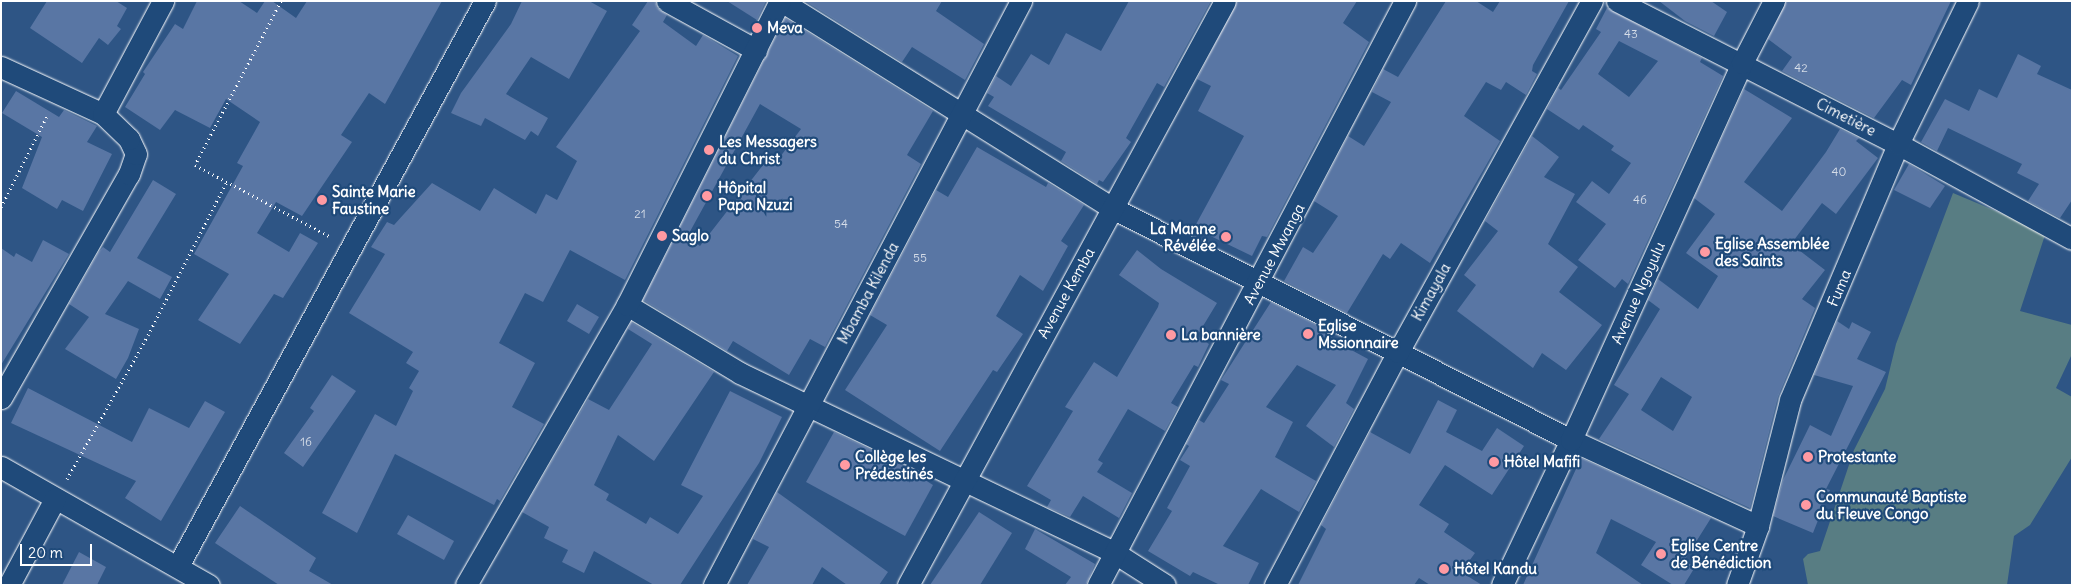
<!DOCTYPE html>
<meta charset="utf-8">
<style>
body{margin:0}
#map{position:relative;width:2073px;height:586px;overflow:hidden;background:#2e5585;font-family:Delius,sans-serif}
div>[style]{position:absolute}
.green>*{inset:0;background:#587d83}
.building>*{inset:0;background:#5976a4}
.path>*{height:3px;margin-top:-1.5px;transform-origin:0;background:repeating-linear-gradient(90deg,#fff 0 1px,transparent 0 5px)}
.roads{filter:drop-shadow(0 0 1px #fff) drop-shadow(0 0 1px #fff)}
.minor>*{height:21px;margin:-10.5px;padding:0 10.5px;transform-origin:10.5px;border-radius:10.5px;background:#1f4a7a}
.dots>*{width:14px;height:14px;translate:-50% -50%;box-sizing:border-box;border:2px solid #1f4a7a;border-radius:50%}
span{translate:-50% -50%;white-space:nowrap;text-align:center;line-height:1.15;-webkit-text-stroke:4.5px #1f4a7a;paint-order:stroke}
.number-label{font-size:12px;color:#d6dde8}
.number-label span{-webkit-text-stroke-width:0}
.poi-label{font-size:15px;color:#fff;font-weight:700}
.left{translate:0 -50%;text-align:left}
.right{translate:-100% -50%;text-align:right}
.street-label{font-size:15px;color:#fff}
.frame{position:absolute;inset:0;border:2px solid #fff;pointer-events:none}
.scale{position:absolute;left:20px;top:544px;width:72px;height:22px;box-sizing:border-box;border:2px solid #fff;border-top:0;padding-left:6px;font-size:15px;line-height:18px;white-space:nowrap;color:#fff;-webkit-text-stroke:4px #1f4a7a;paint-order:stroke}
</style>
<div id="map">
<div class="green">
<div style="clip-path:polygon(1953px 193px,2046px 232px,2020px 311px,2072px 325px,2072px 354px,2056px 388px,2072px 397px,2072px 457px,2030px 525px,2014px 536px,2007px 585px,1808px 585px,1803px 559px,1808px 554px,1820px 551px,1854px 450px,1885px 389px,1896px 344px)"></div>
</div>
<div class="building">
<div style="clip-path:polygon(47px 1px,116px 1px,127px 8px,117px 26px,121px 29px,108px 45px,99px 38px,82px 63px,30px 28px)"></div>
<div style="clip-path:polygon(197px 1px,239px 1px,257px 13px,265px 1px,272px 1px,296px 18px,307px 1px,442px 1px,385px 104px,369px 93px,341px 135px,352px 142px,302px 216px,276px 202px,257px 233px,289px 252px,300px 233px,318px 243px,283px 298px,274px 294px,240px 344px,198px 320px,229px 274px,194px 254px,243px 166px,237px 163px,260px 122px,226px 99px,210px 128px,175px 110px,160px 130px,125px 107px,145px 74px,143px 72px,175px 24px,183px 29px)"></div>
<div style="clip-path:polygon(522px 1px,589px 1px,607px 11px,569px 79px,531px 57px,506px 94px,548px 118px,538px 136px,531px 131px,525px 140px,485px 118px,481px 126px,451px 113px,461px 93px,511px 24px)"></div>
<div style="clip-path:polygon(648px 1px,655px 1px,657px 8px,667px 15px,663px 22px,696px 46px,703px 35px,738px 56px,625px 280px,570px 250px,543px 302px,525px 293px,499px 343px,535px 363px,512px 407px,544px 424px,500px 501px,497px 499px,494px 505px,395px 454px,357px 533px,322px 513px,375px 414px,396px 426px,413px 391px,409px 388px,419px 371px,406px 363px,413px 352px,349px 313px,385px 254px,371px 247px,387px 222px,394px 225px,432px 183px,480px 211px,494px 188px,536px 214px,546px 194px,557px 200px,577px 161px,556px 147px,640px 31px,632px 25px)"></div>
<div style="clip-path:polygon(727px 1px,766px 1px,757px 20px)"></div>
<div style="clip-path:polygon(805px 1px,942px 1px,936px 11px,984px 44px,965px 80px,912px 47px,902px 62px)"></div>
<div style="clip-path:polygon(1129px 1px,1211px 1px,1164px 87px,1157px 83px,1126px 138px,1131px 142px,1103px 182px,1099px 180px,1097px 184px,1061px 161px,1066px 152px,988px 106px,994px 97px,987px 93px,996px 76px,1011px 86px,1031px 54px,1049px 65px,1066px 33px,1101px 51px)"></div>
<div style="clip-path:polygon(1237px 1px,1357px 1px,1343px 23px,1369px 42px,1267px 237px,1262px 236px,1252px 256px,1194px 228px,1244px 136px,1198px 111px,1211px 86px,1197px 79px)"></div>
<div style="clip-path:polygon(1446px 1px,1476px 1px,1493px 12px,1500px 1px,1569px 1px,1533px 65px,1532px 71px,1537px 74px,1526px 95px,1506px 82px,1501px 90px,1486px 82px,1464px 116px,1500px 141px,1430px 263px,1401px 243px,1390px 259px,1383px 254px,1347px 313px,1284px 281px,1303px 247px,1313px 253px,1338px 216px,1314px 201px,1348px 136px,1364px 146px,1391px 102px,1372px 92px,1383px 69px,1398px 77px)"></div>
<div style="clip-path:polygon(1659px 1px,1711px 1px,1727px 12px,1714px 36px,1685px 21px)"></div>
<div style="clip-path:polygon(1786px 1px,1951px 1px,1911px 85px,1902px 80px,1874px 118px,1782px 71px,1792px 57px,1768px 39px)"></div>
<div style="clip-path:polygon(evenodd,1607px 8px,1702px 58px,1700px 62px,1723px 76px,1628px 284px,1622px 279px,1615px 288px,1578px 260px,1606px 224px,1576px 202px,1592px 181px,1609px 194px,1631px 163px,1611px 150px,1614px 146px,1583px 125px,1579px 130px,1547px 109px,1558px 88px,1561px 90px,1601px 32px,1596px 29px,1607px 8px,1619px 41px,1658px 61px,1629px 97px,1598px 74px,1619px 41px)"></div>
<div style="clip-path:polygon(evenodd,785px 18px,933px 111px,907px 155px,921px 164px,825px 347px,810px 339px,789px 375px,733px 341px,727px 351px,643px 300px,785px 18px,760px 104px,801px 129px,774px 165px,767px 160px,700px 246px,687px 237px,760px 104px)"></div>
<div style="clip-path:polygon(2018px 54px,2041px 66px,2037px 74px,2072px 90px,2072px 200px,2060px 218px,2028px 201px,2039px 184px,2017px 173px,2022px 164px,1948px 128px,1937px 151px,1921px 142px,1945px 99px,1969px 111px,1979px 89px,1997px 98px)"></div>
<div style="clip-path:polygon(evenodd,1744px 89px,1792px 118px,1744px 182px,1782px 211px,1826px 152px,1840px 129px,1859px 138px,1856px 141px,1878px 158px,1836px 214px,1822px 203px,1791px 244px,1825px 270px,1802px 299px,1815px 308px,1778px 397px,1750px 508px,1599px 439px,1629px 394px,1614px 385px,1660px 309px,1648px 300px,1658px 279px,1698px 309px,1718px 276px,1686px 253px,1715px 214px,1694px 198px,1744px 89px,1661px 377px,1692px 397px,1673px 431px,1641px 410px,1661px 377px)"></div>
<div style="clip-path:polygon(16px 91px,59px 117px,64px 110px,97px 126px,87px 142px,112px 154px,83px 211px,62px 200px,57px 209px,22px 188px,42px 137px,2px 113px)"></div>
<div style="clip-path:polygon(1532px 136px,1559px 157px,1544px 177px,1575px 194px,1548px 244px,1578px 267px,1559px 292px,1602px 325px,1566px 370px,1542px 353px,1533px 368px,1457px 311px,1476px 285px,1464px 275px,1498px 231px,1485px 221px)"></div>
<div style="clip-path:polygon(977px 147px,1046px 187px,1048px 183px,1084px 205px,1061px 241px,1068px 246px,1043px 291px,1020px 275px,996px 316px,1023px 334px,997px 372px,993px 370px,940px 451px,845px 390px,887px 325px,870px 315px,936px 190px,948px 197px)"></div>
<div style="clip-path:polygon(1909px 164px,1945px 186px,1930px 208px,1894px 190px)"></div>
<div style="clip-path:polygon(153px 180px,176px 194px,137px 258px,172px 277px,160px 299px,128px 281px,105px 314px,139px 329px,128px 358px,116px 379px,65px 349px,89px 317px,69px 304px,98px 253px,103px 247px,110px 252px)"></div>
<div style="clip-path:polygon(43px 240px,69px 254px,1px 365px,1px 248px,14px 257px,16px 253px,32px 262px)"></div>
<div style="clip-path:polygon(1137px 250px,1161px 269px,1217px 303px,1197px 336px,1209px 344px,1198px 367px,1194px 365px,1171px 403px,1178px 407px,1165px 431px,1128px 409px,1098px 460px,1103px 463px,1097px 472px,1132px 493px,1119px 518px,1083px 496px,1070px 517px,1047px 507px,1051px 500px,1027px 486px,1073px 411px,1065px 407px,1094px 362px,1117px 377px,1158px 307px,1159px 303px,1119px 275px)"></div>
<div style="clip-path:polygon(1271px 302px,1334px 334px,1331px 339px,1368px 359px,1346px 403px,1354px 409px,1334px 447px,1306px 426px,1336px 385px,1297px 365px,1266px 407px,1293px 422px,1275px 457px,1316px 481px,1299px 512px,1261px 489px,1223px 546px,1259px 563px,1248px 585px,1220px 585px,1193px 572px,1190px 576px,1148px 551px,1172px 511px,1167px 508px,1190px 466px,1180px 460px,1189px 446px,1186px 444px,1199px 420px,1204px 423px,1229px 384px,1221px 380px)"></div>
<div style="clip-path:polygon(577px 304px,599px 317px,589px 334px,567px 321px)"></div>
<div style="clip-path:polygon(1837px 321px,1849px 329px,1852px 322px,1871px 332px,1857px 359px,1886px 372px,1826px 489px,1830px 490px,1813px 533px,1773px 516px,1783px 480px,1810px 425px,1831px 436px,1853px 386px,1814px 375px)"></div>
<div style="clip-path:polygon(631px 322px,714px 372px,654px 461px,618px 435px,594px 485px,609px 494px,606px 500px,646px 524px,650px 517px,678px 534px,703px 496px,681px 485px,730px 391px,782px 417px,759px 463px,680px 585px,654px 585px,594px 551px,584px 573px,562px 562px,568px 550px,544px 538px,549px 527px,522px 512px,588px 399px,609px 410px,652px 344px,628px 329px)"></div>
<div style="clip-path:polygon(332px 375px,356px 391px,303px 467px,284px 453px,314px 411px,310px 408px)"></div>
<div style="clip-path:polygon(28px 388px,132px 442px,149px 408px,189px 428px,205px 401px,225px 412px,161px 521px,125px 498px,136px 481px,11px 423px)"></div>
<div style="clip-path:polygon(1438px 400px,1457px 410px,1446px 432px,1482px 451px,1497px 428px,1524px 446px,1492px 495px,1445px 465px,1419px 505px,1449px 524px,1444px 532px,1475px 553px,1461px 572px,1482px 585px,1430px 585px,1419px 578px,1414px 585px,1298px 585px,1326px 529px,1321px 525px,1370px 432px,1410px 454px)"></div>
<div style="clip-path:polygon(834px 432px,895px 461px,933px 485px,905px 536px,806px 482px)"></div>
<div style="clip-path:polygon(1581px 458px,1711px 518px,1684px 561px,1695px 567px,1684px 585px,1673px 585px,1641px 565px,1656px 542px,1611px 519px,1596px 553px,1643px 585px,1523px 585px)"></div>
<div style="clip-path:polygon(777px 492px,888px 572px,879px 585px,847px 585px,822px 567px,812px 585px,747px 585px,769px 547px,753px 539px)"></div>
<div style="clip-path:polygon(240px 506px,316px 558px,309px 571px,333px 585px,279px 585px,215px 543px)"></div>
<div style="clip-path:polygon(979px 512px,1012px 533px,980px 585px,930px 585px)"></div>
<div style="clip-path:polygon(408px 515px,454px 541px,444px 560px,397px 534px)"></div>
<div style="clip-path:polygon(1035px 529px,1095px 564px,1086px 585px,1065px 585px,1071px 577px,1025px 549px)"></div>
<div style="clip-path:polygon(79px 552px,106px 567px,97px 585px,62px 585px)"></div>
</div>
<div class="path">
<div style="left:281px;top:1px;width:185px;rotate:117.7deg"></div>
<div style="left:195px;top:165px;width:154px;rotate:27.9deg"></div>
<div style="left:1px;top:207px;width:104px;rotate:-63.2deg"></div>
<div style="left:67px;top:479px;width:165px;rotate:-60.6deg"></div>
<div style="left:148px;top:335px;width:171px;rotate:-62.8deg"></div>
</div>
<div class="roads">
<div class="minor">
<div style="left:667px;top:1px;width:102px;rotate:28.8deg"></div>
<div style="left:781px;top:1px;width:390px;rotate:32deg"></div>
<div style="left:1112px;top:208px;width:514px;rotate:26.81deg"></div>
<div style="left:1571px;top:440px;width:206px;rotate:24.7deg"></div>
<div style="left:1617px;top:1px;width:315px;rotate:27deg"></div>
<div style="left:1898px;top:144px;width:198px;rotate:28.6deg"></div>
<div style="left:1px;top:67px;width:112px;rotate:24.7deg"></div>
<div style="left:627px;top:305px;width:132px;rotate:31deg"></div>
<div style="left:740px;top:373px;width:416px;rotate:25.6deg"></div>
<div style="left:1115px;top:553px;width:59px;rotate:32.6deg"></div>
<div style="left:1px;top:398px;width:258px;rotate:-60.3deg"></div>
<div style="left:129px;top:174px;width:21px;rotate:-71deg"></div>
<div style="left:136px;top:154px;width:17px;rotate:-115deg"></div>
<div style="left:129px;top:139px;width:36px;rotate:-136deg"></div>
<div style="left:103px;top:114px;width:128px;rotate:-62deg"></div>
<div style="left:1px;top:467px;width:239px;rotate:29.6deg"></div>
<div style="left:178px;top:566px;width:643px;rotate:-61.48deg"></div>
<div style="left:9px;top:585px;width:98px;rotate:-61.9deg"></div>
<div style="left:466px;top:585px;width:323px;rotate:-60.1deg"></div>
<div style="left:627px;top:305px;width:340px;rotate:-63.3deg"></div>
<div style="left:714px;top:585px;width:660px;rotate:-62.27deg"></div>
<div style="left:908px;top:585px;width:664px;rotate:-61.51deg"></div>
<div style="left:1098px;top:585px;width:660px;rotate:-62.27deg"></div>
<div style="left:1275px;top:585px;width:263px;rotate:-62.2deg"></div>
<div style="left:1398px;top:352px;width:401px;rotate:-61.1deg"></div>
<div style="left:1502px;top:585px;width:161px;rotate:-64.6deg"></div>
<div style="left:1571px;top:440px;width:414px;rotate:-65.6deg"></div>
<div style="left:1742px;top:63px;width:70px;rotate:-62.7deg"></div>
<div style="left:1737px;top:585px;width:63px;rotate:-70.4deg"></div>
<div style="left:1758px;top:526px;width:130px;rotate:-75.7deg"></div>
<div style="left:1790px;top:400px;width:278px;rotate:-67.1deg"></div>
<div style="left:1898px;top:144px;width:159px;rotate:-63.9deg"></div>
</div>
</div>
<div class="dots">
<div style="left:757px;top:28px;background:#ff9aa2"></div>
<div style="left:709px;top:150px;background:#ff9aa2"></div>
<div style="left:707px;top:196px;background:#ff9aa2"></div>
<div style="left:322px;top:200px;background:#ff9aa2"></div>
<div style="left:662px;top:236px;background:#ff9aa2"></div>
<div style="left:1226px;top:237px;background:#ff9aa2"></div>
<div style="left:1705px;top:252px;background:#ff9aa2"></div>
<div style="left:1308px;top:334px;background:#ff9aa2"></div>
<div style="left:1171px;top:335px;background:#ff9aa2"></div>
<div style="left:1808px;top:457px;background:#ff9aa2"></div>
<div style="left:1494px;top:462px;background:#ff9aa2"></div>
<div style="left:845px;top:465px;background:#ff9aa2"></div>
<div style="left:1806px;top:505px;background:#ff9aa2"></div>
<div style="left:1661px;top:554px;background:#ff9aa2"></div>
<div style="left:1444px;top:569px;background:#ff9aa2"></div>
</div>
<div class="number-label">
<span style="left:1631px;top:34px">43</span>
<span style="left:1801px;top:68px">42</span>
<span style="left:1839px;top:172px">40</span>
<span style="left:1640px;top:200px">46</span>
<span style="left:640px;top:214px">21</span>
<span style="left:841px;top:224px">54</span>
<span style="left:920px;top:258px">55</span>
<span style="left:306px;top:442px">16</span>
</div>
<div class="poi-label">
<span class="left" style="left:767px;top:28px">Meva</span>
<span class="left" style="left:719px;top:150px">Les Messagers<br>du Christ</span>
<span class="left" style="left:718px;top:196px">Hôpital<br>Papa Nzuzi</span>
<span class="left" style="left:332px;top:200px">Sainte Marie<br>Faustine</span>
<span class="right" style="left:1216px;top:237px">La Manne<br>Révélée</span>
<span class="left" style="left:672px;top:236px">Saglo</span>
<span class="left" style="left:1715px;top:252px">Eglise Assemblée<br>des Saints</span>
<span class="left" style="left:1318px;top:334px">Eglise<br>Mssionnaire</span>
<span class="left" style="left:1181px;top:335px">La bannière</span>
<span class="left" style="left:855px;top:465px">Collège les<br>Prédestinés</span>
<span class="left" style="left:1818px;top:457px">Protestante</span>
<span class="left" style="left:1504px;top:462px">Hôtel Mafifi</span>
<span class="left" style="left:1816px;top:505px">Communauté Baptiste<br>du Fleuve Congo</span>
<span class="left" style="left:1671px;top:554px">Eglise Centre<br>de Bénédiction</span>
<span class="left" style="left:1454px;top:569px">Hôtel Kandu</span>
</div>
<div class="street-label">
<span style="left:1846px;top:117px;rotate:27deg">Cimetière</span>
<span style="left:1274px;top:254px;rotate:-62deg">Avenue Mwanga</span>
<span style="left:1839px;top:288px;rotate:-67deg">Fuma</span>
<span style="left:1431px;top:292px;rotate:-61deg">Kimayala</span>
<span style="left:868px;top:293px;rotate:-62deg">Mbamba Kilenda</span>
<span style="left:1066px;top:293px;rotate:-61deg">Avenue Kemba</span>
<span style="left:1638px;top:293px;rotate:-66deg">Avenue Ngoyulu</span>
</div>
<div class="frame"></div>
<div class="scale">20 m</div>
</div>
